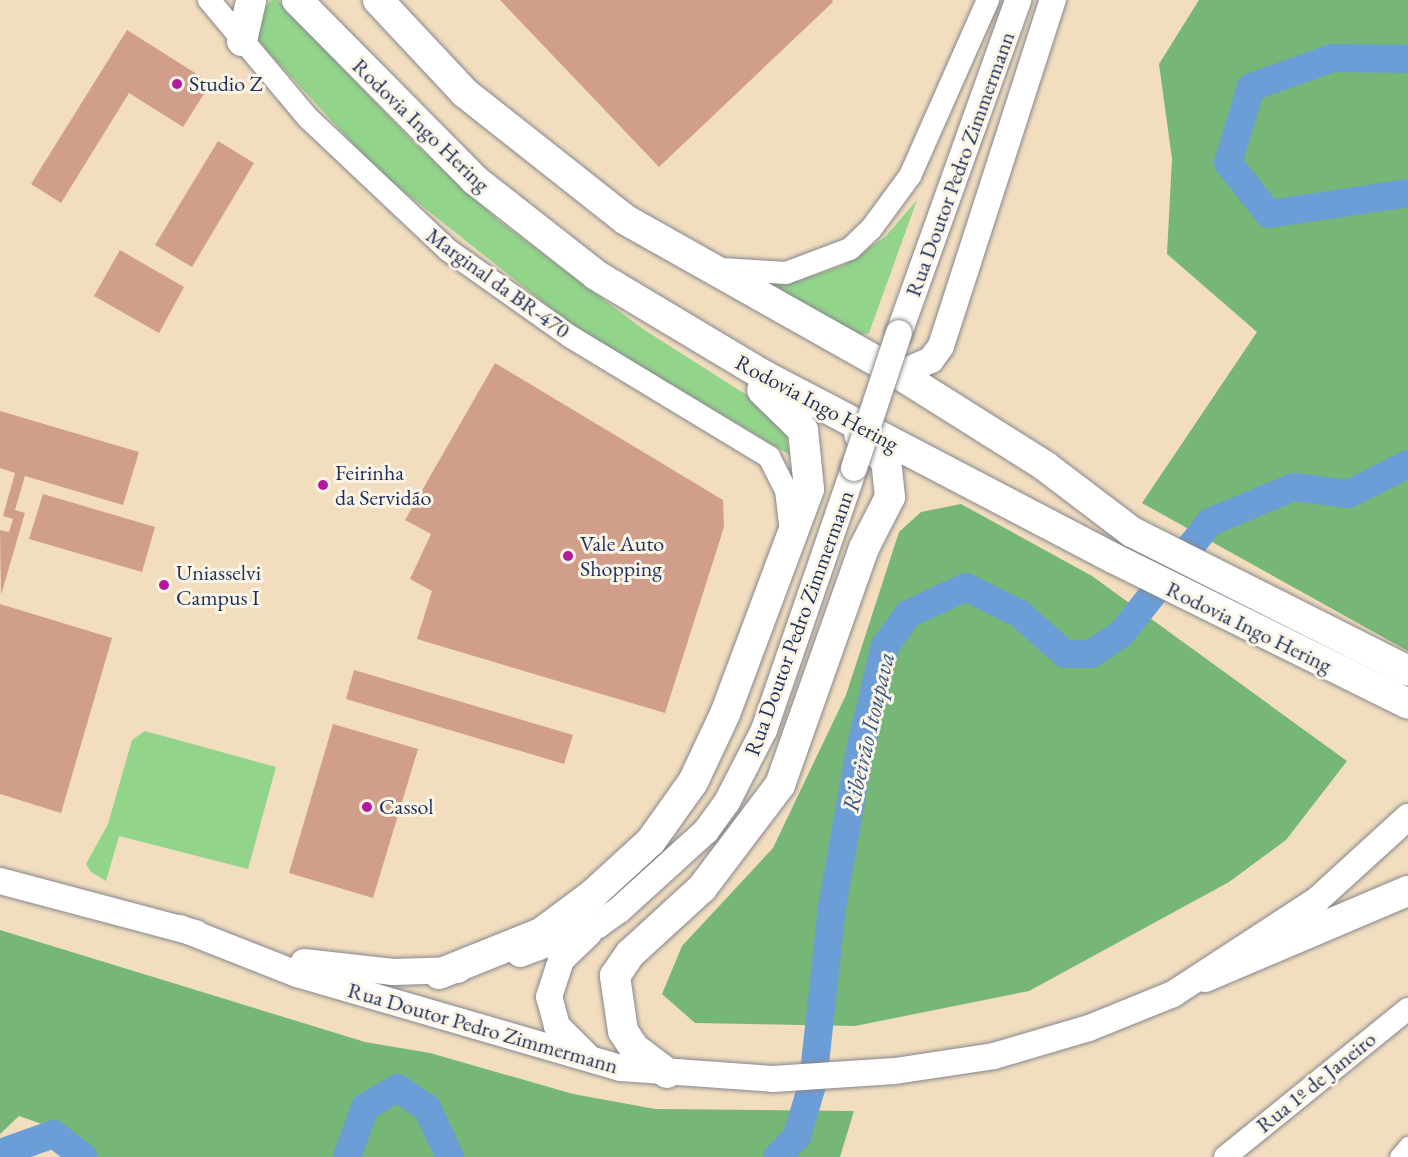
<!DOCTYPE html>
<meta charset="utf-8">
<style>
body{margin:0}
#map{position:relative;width:1408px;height:1157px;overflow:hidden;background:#f2debf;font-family:"EB Garamond",serif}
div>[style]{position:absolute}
.green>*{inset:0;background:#93d48b}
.forest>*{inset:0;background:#76b677}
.river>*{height:28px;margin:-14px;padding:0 14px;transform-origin:14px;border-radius:14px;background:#6b9ed7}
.building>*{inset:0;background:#d09e8a}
.roads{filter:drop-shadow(0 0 2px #86868e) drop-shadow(0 0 2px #86868e)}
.street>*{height:16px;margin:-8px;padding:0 8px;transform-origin:8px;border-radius:8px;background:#fff}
.secondary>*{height:22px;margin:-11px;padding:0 11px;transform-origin:11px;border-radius:11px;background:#fff}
.primary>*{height:26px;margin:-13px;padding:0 13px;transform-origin:13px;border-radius:13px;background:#fff}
.highway>*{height:30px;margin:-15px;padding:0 15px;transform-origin:15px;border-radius:15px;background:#fff}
.bridges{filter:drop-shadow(0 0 2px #86868e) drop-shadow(0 0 2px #86868e)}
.primary-bridge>*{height:26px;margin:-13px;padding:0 13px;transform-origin:13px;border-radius:13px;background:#fff}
.dots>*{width:16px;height:16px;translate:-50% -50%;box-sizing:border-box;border:3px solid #fcf5e5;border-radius:50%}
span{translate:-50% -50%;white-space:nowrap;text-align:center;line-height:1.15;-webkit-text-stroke:6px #fcf5e5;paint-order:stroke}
.poi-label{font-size:22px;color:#1b2f5e}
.left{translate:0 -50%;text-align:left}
.street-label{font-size:22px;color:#1b2f5e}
.water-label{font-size:24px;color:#375688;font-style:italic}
</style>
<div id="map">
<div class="green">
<div style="clip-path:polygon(271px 0,278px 0,416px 145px,498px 220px,643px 329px,761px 404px,785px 432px,790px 455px,576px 328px,379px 172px,259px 42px,253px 25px)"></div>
<div style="clip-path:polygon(917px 200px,869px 333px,854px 338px,749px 284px,798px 281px,844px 265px,885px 237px)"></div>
<div style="clip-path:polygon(145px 731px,276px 767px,248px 869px,119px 836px,106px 881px,91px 872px,86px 864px,108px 824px,132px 740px)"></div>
</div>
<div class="forest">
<div style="clip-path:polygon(1199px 0,1408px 0,1408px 651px,1142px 503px,1257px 332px,1167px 254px,1172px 159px,1159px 64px)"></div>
<div style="clip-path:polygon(961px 504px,1092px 576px,1347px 761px,1286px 840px,1229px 882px,1029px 991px,855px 1026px,695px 1023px,662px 994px,682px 946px,773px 848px,846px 695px,899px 532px,921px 512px)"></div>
<div style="clip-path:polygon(0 930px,365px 1042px,430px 1053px,573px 1094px,655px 1109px,854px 1111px,840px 1157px,92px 1157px,82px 1138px,19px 1116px,0 1134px)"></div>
</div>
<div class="river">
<div style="left:1408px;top:59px;width:75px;rotate:-179.2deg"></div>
<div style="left:1333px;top:58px;width:87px;rotate:160.5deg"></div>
<div style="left:1251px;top:87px;width:79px;rotate:106.8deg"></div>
<div style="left:1228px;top:163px;width:65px;rotate:51.2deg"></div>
<div style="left:1269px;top:214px;width:141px;rotate:-8.6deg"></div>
<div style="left:0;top:1153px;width:57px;rotate:-19.4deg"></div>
<div style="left:54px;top:1134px;width:37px;rotate:38deg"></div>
<div style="left:347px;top:1157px;width:53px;rotate:-70.2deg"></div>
<div style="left:365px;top:1107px;width:38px;rotate:-30deg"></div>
<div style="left:398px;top:1088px;width:35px;rotate:35deg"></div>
<div style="left:427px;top:1108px;width:54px;rotate:64.9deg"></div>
<div style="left:777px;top:1157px;width:29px;rotate:-46deg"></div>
<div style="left:797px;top:1136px;width:56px;rotate:-73.5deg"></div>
<div style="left:813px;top:1082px;width:176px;rotate:-83.8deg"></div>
<div style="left:832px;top:907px;width:154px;rotate:-79.9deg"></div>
<div style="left:859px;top:755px;width:112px;rotate:-76.6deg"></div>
<div style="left:885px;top:646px;width:39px;rotate:-54deg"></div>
<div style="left:908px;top:614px;width:64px;rotate:-25deg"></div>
<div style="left:966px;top:587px;width:60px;rotate:26.6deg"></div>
<div style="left:1020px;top:614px;width:60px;rotate:41.6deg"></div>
<div style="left:1065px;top:654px;width:26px"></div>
<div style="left:1091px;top:654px;width:37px;rotate:-34deg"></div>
<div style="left:1122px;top:633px;width:142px;rotate:-51.6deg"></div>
<div style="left:1210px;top:522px;width:91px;rotate:-22.6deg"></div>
<div style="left:1294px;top:487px;width:55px;rotate:7.3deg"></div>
<div style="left:1349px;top:494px;width:66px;rotate:-27deg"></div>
</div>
<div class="building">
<div style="clip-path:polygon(500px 0,832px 0,833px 2px,659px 167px)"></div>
<div style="clip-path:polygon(127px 30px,211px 83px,183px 127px,129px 93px,61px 203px,31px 184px)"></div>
<div style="clip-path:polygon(218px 141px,254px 163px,192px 267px,155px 245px)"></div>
<div style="clip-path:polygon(120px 250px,184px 287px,159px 333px,94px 296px)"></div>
<div style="clip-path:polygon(495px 363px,723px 500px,724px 527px,665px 713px,417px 639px,432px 591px,410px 579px,431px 534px,405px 520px)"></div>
<div style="clip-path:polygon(0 411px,139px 452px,123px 505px,25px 476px,15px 510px,25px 513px,1px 595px,0 530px,9px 532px,13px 519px,3px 516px,15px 473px,0 468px)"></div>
<div style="clip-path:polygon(43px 494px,155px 527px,142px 572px,29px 539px)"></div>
<div style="clip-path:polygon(0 604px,112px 638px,61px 813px,0 794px)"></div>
<div style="clip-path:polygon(354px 670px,573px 735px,564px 764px,346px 699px)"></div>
<div style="clip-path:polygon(333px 724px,418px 749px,373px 898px,289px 873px)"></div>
</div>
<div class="roads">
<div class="street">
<div style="left:1398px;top:1157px;width:16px;rotate:-50deg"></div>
</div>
<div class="secondary">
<div style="left:209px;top:0;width:154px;rotate:50deg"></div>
<div style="left:308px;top:118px;width:192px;rotate:43.3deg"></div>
<div style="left:448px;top:250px;width:151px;rotate:35.3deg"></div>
<div style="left:571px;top:337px;width:232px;rotate:31.2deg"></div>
<div style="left:769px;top:457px;width:37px;rotate:63deg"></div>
<div style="left:786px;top:490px;width:42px;rotate:83.2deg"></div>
<div style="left:722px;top:269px;width:64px;rotate:3.6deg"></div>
<div style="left:786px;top:273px;width:68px;rotate:-20.6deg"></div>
<div style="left:850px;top:249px;width:29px;rotate:-44deg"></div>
<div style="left:871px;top:229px;width:66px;rotate:-53.7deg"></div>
<div style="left:910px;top:176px;width:193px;rotate:-66.1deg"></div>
<div style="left:1225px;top:1157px;width:235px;rotate:-39deg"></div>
</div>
<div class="primary">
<div style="left:899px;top:333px;width:354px;rotate:-70.3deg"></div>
<div style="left:899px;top:374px;width:35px;rotate:-24deg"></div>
<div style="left:931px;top:360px;width:17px;rotate:-54deg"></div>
<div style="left:941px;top:346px;width:364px;rotate:-72.1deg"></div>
<div style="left:0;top:881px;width:203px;rotate:14.9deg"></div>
<div style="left:180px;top:928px;width:126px;rotate:21.5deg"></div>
<div style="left:297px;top:974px;width:337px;rotate:16.2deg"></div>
<div style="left:621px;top:1068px;width:152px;rotate:4.1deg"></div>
<div style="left:773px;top:1079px;width:122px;rotate:-3.8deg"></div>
<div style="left:895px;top:1071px;width:100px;rotate:-8.6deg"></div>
<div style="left:994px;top:1056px;width:99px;rotate:-16.4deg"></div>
<div style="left:1089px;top:1028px;width:91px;rotate:-22deg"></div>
<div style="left:1173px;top:994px;width:172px;rotate:-33.1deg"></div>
<div style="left:1317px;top:900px;width:123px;rotate:-42.4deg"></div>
<div style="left:520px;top:954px;width:83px;rotate:-20.4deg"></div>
<div style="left:598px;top:925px;width:26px;rotate:-36deg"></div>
<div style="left:619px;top:910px;width:118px;rotate:-42.2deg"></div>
<div style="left:706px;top:831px;width:36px;rotate:-54deg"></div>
<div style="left:727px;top:802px;width:81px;rotate:-62.8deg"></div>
<div style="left:764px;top:730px;width:277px;rotate:-71deg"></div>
<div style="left:304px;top:962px;width:90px;rotate:6.4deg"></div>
<div style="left:393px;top:972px;width:65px;rotate:-1.8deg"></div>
<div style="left:588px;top:1057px;width:44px;rotate:-135deg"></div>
<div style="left:557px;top:1026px;width:30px;rotate:-105deg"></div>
<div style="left:549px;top:997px;width:39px;rotate:-72deg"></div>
<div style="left:561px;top:960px;width:39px;rotate:-44deg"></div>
</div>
<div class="highway">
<div style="left:297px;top:0;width:253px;rotate:45.3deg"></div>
<div style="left:475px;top:180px;width:154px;rotate:38.1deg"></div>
<div style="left:596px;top:275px;width:195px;rotate:30.9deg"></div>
<div style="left:763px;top:375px;width:395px;rotate:27.6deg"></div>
<div style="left:1113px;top:558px;width:329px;rotate:26.3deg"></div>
<div style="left:378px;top:0;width:127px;rotate:46.9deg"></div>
<div style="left:465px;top:93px;width:205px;rotate:38.3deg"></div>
<div style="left:626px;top:220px;width:313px;rotate:29.4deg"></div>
<div style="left:899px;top:374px;width:173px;rotate:32.2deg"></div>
<div style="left:1045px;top:466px;width:109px;rotate:37.2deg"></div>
<div style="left:1132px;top:532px;width:309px;rotate:26.7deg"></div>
<div style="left:242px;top:41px;width:41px;rotate:-77.3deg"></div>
<div style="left:439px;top:974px;width:110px;rotate:-21.9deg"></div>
<div style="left:541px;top:933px;width:64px;rotate:-36.7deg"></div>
<div style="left:592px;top:895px;width:80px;rotate:-42.5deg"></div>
<div style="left:651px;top:841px;width:72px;rotate:-54.6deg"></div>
<div style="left:693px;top:782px;width:75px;rotate:-64.8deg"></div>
<div style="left:725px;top:714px;width:240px;rotate:-69.5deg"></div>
<div style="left:809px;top:489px;width:59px;rotate:-95.8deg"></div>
<div style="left:803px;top:430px;width:57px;rotate:-135.7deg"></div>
<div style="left:1205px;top:977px;width:220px;rotate:-23deg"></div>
<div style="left:667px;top:1073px;width:41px;rotate:-142.9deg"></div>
<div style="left:634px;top:1048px;width:20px;rotate:-123deg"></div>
<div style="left:623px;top:1031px;width:56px;rotate:-98.3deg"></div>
<div style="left:615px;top:976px;width:27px;rotate:-56deg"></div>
<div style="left:630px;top:954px;width:98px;rotate:-42.5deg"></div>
<div style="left:702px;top:888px;width:129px;rotate:-52.9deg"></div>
<div style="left:780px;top:785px;width:251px;rotate:-70.5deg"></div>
<div style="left:864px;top:548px;width:57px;rotate:-63deg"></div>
<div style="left:890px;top:497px;width:36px;rotate:-96deg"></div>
<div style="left:886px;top:461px;width:37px;rotate:-136deg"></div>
</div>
</div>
<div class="bridges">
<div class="primary-bridge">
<div style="left:854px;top:468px;width:142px;rotate:-71.6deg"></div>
</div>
</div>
<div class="dots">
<div style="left:177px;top:84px;background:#b5179e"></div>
<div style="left:323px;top:485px;background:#b5179e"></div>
<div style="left:568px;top:556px;background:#b5179e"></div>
<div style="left:164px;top:585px;background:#b5179e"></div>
<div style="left:367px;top:807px;background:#b5179e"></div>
</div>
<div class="poi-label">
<span class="left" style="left:189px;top:84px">Studio Z</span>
<span class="left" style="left:335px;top:485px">Feirinha<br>da Servidão</span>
<span class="left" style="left:580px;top:556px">Vale Auto<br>Shopping</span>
<span class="left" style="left:176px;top:585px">Uniasselvi<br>Campus I</span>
<span class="left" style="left:379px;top:807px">Cassol</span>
</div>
<div class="street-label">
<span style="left:421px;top:125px;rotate:44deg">Rodovia Ingo Hering</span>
<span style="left:960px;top:164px;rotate:-70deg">Rua Doutor Pedro Zimmermann</span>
<span style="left:498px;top:283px;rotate:36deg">Marginal da BR-470</span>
<span style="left:817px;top:403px;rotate:28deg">Rodovia Ingo Hering</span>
<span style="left:799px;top:623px;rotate:-70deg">Rua Doutor Pedro Zimmermann</span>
<span style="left:1249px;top:627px;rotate:26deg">Rodovia Ingo Hering</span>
<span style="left:483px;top:1028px;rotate:16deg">Rua Doutor Pedro Zimmermann</span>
<span style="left:1316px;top:1082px;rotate:-39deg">Rua 1º de Janeiro</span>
</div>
<div class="water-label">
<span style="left:868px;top:732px;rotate:-77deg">Ribeirão Itoupava</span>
</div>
</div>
